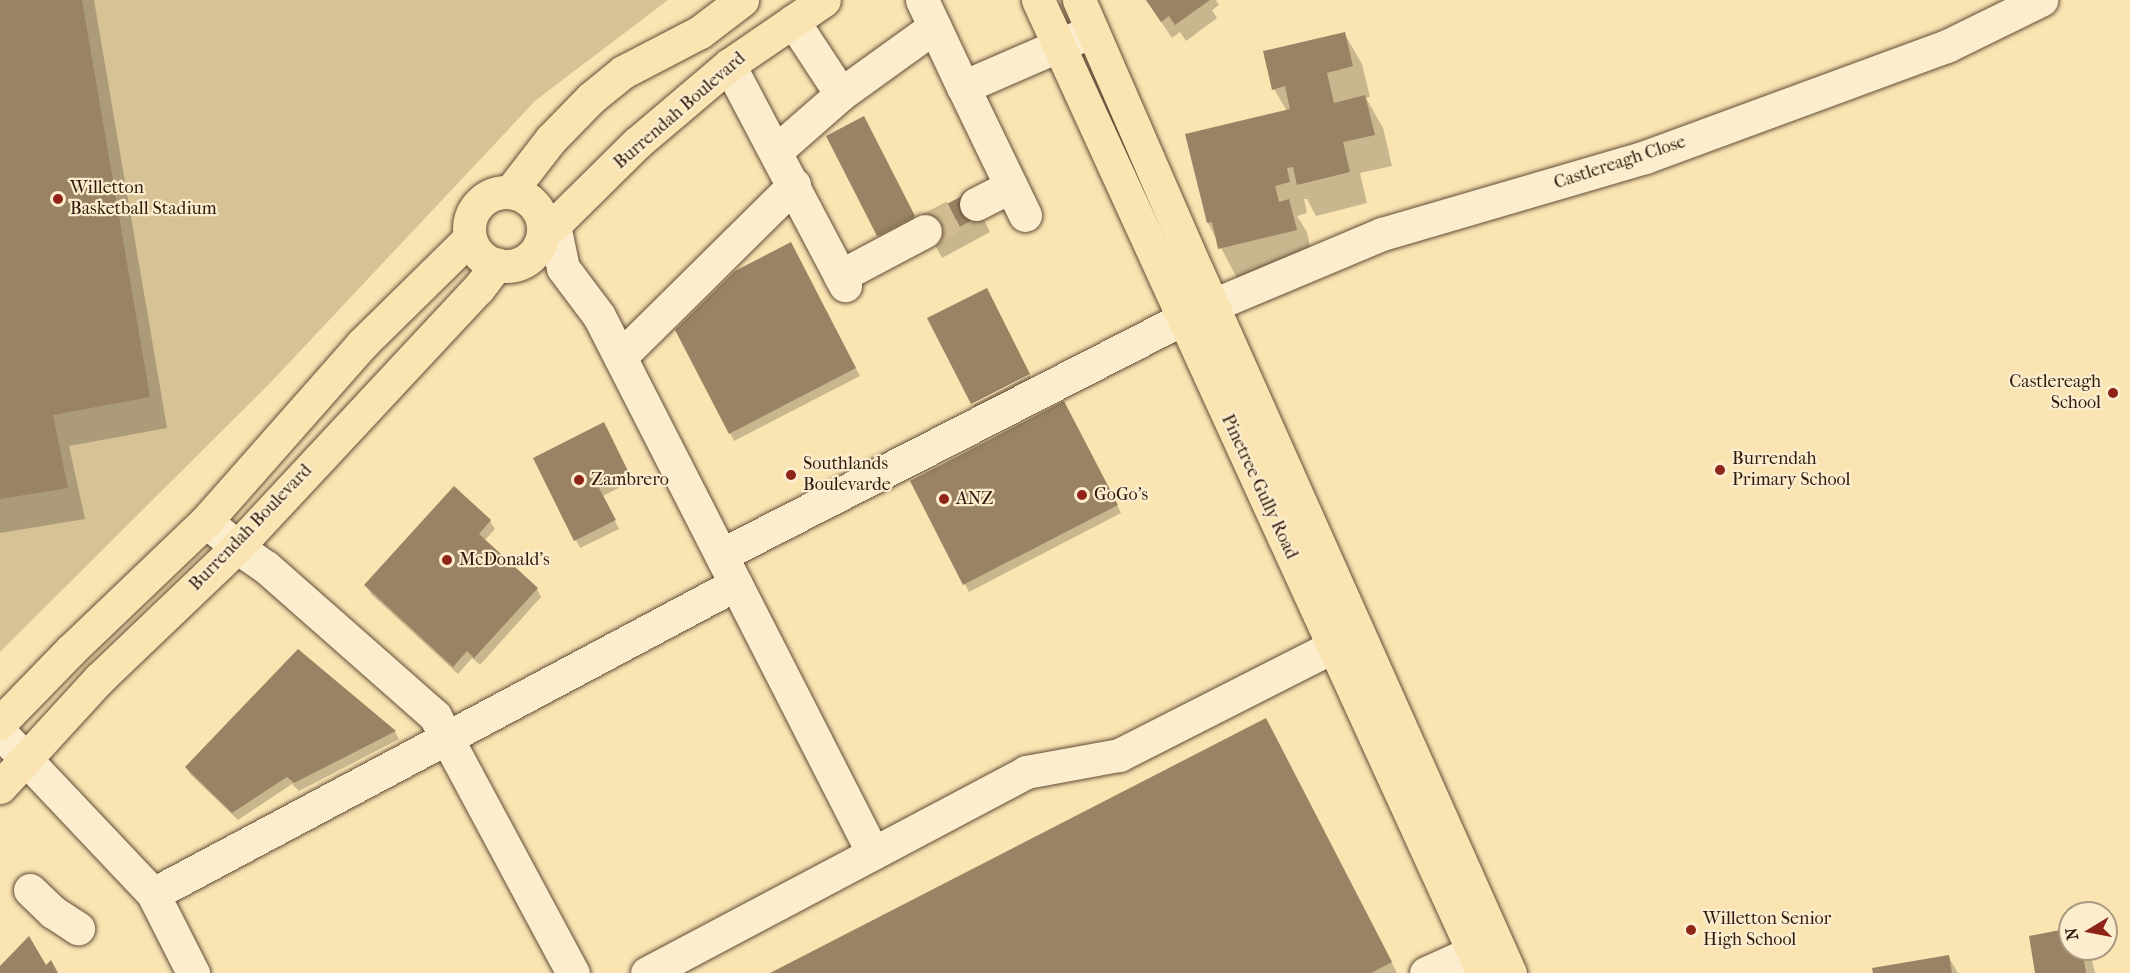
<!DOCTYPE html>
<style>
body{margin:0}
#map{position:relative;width:2130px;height:973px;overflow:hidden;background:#f9e4b2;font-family:"IM FELL French Canon",serif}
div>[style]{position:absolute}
.green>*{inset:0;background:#d7c296}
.shadow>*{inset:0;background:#0003}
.building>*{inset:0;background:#998364}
.minor-tunnel>*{height:33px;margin-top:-16.5px;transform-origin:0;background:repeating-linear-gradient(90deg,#d1bc91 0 33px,transparent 0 49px)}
.roads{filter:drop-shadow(0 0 2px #624c38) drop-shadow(0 0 2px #624c38)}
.minor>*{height:33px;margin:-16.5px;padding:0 16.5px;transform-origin:16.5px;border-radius:16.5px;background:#fbedcd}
.major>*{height:33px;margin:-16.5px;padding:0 16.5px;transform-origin:16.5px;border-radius:16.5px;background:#f9e4b2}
.major>.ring{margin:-16.5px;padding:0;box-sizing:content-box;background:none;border:33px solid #f9e4b2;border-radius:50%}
.dots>*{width:16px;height:16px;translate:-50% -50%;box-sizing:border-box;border:3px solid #fbedcd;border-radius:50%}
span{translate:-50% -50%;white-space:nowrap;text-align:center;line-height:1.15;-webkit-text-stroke:4.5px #fbedcd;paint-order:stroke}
.street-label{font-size:18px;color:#301a0f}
.poi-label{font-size:18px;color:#301a0f}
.left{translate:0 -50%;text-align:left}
.right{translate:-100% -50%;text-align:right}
.north{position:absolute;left:2058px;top:901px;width:60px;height:60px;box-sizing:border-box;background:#fbedcd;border:2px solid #aa9981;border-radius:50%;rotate:260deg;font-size:16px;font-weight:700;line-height:24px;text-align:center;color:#301a0f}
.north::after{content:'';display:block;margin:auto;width:21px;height:27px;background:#8f2418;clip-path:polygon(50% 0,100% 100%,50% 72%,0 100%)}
</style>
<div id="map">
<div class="green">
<div style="clip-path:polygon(0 0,668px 0,536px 100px,272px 381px,0 652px)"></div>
</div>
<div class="shadow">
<div style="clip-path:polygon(0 0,94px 0,167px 428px,69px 446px,85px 519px,0 533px)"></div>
<div style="clip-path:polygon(1146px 0,1216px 0,1219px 5px,1212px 10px,1217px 18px,1186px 41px,1180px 32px,1172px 38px)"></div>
<div style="clip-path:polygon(1344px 33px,1362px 64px,1370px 97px,1366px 98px,1383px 128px,1392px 166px,1360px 173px,1367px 203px,1316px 216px,1307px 199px,1304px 199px,1307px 213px,1297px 216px,1307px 232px,1313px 261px,1238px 280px,1208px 223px,1287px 111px,1274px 89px)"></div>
<div style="clip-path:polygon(868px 126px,918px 225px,883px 243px,879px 235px)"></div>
<div style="clip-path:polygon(979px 210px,990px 232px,942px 258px,933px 241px)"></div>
<div style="clip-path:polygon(795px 252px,860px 376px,734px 441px,730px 433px)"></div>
<div style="clip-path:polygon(1030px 375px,1033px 382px,976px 412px,973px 405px)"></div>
<div style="clip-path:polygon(1068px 411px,1121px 513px,969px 592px,912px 482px)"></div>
<div style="clip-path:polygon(608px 432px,632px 481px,603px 496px,619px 529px,580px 548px,576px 540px)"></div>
<div style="clip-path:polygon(490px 521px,495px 529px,484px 541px,537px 589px,541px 597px,480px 665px,472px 658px,458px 674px,371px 594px,366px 585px)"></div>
<div style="clip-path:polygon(298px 651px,395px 732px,399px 739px,299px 791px,292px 784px,238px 820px,191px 775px,186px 767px)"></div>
<div style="clip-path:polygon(1275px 736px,1397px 973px,776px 973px)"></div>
<div style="clip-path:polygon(2070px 930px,2070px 949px,2089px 949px,2095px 973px,2037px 973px)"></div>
<div style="clip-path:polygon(1948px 956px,1958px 973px,1875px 973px)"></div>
</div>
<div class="building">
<div style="clip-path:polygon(0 0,82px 0,150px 397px,53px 415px,68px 488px,0 499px)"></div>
<div style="clip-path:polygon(1146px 0,1210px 0,1175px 25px,1169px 16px,1161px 22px)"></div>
<div style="clip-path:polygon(1345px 32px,1353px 66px,1327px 73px,1334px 103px,1365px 95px,1375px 135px,1343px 142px,1350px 172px,1297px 185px,1293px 167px,1287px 168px,1290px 182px,1275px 186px,1279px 202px,1289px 199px,1297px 230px,1218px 249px,1212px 222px,1207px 223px,1185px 134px,1290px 109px,1285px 86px,1272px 90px,1263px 51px)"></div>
<div style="clip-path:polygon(864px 116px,915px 216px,877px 236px,826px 136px)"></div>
<div style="clip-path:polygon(970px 192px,982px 215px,931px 242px,919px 218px)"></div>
<div style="clip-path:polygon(791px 242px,856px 368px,729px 434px,675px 330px,735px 271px)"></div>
<div style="clip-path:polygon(987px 288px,1030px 374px,971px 404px,927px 318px)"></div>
<div style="clip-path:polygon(1064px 401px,1118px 505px,963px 585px,910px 481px)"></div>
<div style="clip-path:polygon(604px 422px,629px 473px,599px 488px,616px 520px,574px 541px,533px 458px)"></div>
<div style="clip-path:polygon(454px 486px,491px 520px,479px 534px,538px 588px,474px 658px,467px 651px,453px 667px,364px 585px)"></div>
<div style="clip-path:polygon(298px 649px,396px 731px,294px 783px,287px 777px,232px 813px,185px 767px)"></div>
<div style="clip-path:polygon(1266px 718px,1392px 962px,1371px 973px,770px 973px)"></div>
<div style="clip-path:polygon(2070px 928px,2070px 949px,2082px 949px,2086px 973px,2035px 973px,2029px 936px)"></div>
<div style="clip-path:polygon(29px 936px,46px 965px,51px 960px,58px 973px,0 973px,0 966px)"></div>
<div style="clip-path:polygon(1949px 955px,1952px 973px,1873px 973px,1872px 968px)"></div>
</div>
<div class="minor-tunnel">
<div style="left:925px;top:231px;width:58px;rotate:-27.9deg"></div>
</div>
<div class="roads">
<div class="minor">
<div style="left:922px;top:0;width:96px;rotate:64.8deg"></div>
<div style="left:793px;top:21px;width:87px;rotate:56.7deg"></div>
<div style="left:729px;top:65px;width:249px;rotate:62.2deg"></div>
<div style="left:776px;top:151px;width:86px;rotate:-41.2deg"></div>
<div style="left:841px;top:94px;width:115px;rotate:-35.8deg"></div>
<div style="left:976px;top:204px;width:39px;rotate:-27deg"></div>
<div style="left:1025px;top:215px;width:142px;rotate:-115.8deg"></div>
<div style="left:963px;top:87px;width:141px;rotate:-23.5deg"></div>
<div style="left:554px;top:225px;width:44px;rotate:78.2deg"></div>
<div style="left:563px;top:268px;width:60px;rotate:53.1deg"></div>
<div style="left:599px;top:316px;width:603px;rotate:62.97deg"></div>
<div style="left:840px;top:276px;width:96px;rotate:-27.9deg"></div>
<div style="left:620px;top:357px;width:245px;rotate:-44.7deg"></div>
<div style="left:206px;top:521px;width:40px;rotate:40deg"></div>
<div style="left:237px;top:547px;width:35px;rotate:35deg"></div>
<div style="left:266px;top:567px;width:225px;rotate:41.4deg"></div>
<div style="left:435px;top:716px;width:292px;rotate:61.8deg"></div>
<div style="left:721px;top:555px;width:531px;rotate:-27.1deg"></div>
<div style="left:1194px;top:313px;width:204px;rotate:-22.8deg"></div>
<div style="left:1382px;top:234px;width:274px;rotate:-16.3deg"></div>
<div style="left:1645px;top:157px;width:322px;rotate:-20.2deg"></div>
<div style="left:1947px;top:46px;width:105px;rotate:-26.1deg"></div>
<div style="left:0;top:732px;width:223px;rotate:46.6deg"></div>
<div style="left:153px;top:894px;width:89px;rotate:63.1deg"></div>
<div style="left:30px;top:890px;width:32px;rotate:44deg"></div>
<div style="left:53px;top:912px;width:30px;rotate:33deg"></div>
<div style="left:153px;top:894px;width:660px;rotate:-28deg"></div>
<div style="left:647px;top:973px;width:429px;rotate:-27.9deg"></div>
<div style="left:1026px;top:772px;width:95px;rotate:-10.4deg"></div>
<div style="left:1119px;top:755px;width:268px;rotate:-26.9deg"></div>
<div style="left:1426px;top:973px;width:51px;rotate:-24.1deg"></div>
</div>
<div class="major">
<div style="left:1038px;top:0;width:1070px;rotate:65.42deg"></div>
<div style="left:1079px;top:0;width:296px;rotate:66.5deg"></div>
<div style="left:1197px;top:271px;width:769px;rotate:65.97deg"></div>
<div style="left:510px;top:192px;width:67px;rotate:-52.3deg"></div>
<div style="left:551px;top:139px;width:57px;rotate:-45.7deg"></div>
<div style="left:591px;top:98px;width:41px;rotate:-39.1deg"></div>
<div style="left:623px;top:72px;width:87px;rotate:-27.5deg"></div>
<div style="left:700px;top:32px;width:53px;rotate:-37.3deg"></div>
<div class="ring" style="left:469px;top:192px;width:41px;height:41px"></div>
<div style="left:543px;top:228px;width:11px;rotate:-15deg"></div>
<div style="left:554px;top:225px;width:117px;rotate:-44.7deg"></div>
<div style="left:637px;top:143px;width:121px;rotate:-40.3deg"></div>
<div style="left:729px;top:65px;width:115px;rotate:-34.4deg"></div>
<div style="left:0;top:723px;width:102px;rotate:-45.8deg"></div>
<div style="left:71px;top:650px;width:187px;rotate:-43.7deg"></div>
<div style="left:206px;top:521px;width:236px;rotate:-48.6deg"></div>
<div style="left:362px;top:344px;width:151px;rotate:-44.5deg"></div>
<div style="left:0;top:787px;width:147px;rotate:-47.5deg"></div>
<div style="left:99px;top:679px;width:191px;rotate:-43.7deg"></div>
<div style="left:237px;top:547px;width:353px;rotate:-47deg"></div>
<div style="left:478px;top:289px;width:31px;rotate:-53deg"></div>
</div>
</div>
<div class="dots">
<div style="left:58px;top:199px;background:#8f2418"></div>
<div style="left:2113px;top:393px;background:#8f2418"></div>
<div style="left:1720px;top:470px;background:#8f2418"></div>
<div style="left:791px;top:475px;background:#8f2418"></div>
<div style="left:579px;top:480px;background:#8f2418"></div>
<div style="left:1082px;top:495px;background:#8f2418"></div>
<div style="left:944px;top:499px;background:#8f2418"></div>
<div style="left:447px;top:560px;background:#8f2418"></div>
<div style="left:1691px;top:930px;background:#8f2418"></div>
</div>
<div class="street-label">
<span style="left:680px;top:111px;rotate:-41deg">Burrendah Boulevard</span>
<span style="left:1620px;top:163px;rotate:-18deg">Castlereagh Close</span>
<span style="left:1259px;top:487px;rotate:65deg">Pinetree Gully Road</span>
<span style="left:251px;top:528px;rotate:-46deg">Burrendah Boulevard</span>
</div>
<div class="poi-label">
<span class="left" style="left:70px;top:199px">Willetton<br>Basketball Stadium</span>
<span class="right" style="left:2101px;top:393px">Castlereagh<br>School</span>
<span class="left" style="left:1732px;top:470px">Burrendah<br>Primary School</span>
<span class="left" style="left:803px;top:475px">Southlands<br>Boulevarde</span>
<span class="left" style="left:591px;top:480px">Zambrero</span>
<span class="left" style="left:1094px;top:495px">GoGo's</span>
<span class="left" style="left:956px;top:499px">ANZ</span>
<span class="left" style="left:459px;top:560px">McDonald's</span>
<span class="left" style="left:1703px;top:930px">Willetton Senior<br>High School</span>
</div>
<div class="north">N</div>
</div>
